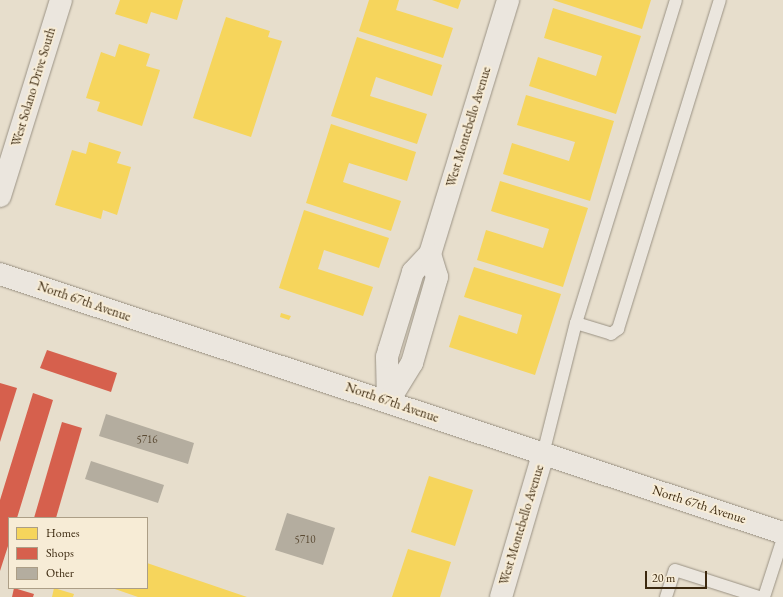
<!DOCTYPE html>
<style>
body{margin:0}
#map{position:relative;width:783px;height:597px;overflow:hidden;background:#e7decc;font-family:"EB Garamond",serif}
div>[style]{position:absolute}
.homes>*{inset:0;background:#f6d55c}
.shops>*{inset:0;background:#d6604d}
.building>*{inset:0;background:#b4ad9f}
.roads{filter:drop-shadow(0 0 1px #9a9284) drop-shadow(0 0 1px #9a9284)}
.service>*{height:12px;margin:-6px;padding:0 6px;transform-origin:6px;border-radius:6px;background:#ebe6de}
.minor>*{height:22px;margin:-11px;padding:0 11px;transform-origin:11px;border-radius:11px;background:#ebe6de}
.secondary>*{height:22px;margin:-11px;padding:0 11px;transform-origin:11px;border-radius:11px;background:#ebe6de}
span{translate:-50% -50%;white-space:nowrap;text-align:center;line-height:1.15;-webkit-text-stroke:4px #f7ecd6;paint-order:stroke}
.number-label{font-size:11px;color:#5a4a33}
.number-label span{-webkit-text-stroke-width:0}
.street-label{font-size:13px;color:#3c290f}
.legend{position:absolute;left:8px;top:517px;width:140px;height:72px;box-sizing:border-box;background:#f7ecd6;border:1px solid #ac9e86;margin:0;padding:5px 7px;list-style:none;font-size:12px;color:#3c290f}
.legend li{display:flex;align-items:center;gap:8px;height:20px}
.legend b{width:20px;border:1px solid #ac9e86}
.scale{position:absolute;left:645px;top:571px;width:62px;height:18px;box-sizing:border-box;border:2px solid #3c290f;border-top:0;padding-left:5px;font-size:12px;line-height:14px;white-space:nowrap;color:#3c290f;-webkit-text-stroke:3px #f7ecd6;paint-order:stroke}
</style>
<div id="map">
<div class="homes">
<div style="clip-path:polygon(120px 0,183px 0,177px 20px,151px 12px,147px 24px,115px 14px)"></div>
<div style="clip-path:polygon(369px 0,399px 0,396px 10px,453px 28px,443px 58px,359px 31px)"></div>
<div style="clip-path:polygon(432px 0,461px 0,458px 9px)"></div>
<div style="clip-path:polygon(553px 0,651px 0,642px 29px)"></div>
<div style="clip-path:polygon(553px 8px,641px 36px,616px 114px,529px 86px,538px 57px,596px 76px,602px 56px,544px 38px)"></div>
<div style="clip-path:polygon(226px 17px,270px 31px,268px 37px,282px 41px,251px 137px,193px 118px)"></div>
<div style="clip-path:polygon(357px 37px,442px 65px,432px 96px,376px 77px,370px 96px,427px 114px,417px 144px,331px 116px)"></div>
<div style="clip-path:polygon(119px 44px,150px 54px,146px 66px,160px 70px,142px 126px,97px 111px,100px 102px,86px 98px,101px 52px,115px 57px)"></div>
<div style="clip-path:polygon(526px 95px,614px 121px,590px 201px,503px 174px,512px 143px,569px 161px,575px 142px,517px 125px)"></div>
<div style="clip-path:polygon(331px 124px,416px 152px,407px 181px,349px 163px,343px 182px,401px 201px,391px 231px,306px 203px)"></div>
<div style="clip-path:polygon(89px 142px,121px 152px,117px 163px,131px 167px,117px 215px,103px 210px,101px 219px,55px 205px,72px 150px,86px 154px)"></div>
<div style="clip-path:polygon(500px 181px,588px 208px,563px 287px,477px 260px,486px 230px,543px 248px,549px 229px,491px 211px)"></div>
<div style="clip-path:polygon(304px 210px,389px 238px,379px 268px,324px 250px,318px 269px,373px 287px,363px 316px,279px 288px)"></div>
<div style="clip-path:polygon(474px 267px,561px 294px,535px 375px,449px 347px,459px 315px,517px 334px,522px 315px,464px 297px)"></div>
<div style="clip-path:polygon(281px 313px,291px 316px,289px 320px,280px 317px)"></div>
<div style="clip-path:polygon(429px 476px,473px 490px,455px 546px,411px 532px)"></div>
<div style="clip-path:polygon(408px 549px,451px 562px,440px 597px,392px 597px)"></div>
<div style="clip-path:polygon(147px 563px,247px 597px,138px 597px,112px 588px,147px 588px)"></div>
<div style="clip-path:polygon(54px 588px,74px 594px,73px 597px,52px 597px)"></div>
</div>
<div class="shops">
<div style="clip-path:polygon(47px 350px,117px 373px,111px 392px,40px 368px)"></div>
<div style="clip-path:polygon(0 383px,17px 388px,0 442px)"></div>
<div style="clip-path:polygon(33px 393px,53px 400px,17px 518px,9px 518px,9px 543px,0 571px,0 500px)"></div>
<div style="clip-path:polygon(62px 422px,82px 428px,56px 518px,34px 518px)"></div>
<div style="clip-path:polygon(14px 588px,34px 594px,33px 597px,12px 597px)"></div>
</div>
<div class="building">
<div style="clip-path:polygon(106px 414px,194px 443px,188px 464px,99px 436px)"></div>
<div style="clip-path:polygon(91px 461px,164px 485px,158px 503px,85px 479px)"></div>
<div style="clip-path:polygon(287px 513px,335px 528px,323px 565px,275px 550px)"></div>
</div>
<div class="roads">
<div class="service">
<div style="left:576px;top:323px;width:37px;rotate:17deg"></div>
<div style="left:611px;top:334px;width:9px;rotate:-36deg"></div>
<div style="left:618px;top:329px;width:344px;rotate:-72.8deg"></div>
<div style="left:543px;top:454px;width:135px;rotate:-75.9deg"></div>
<div style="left:576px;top:323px;width:338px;rotate:-72.8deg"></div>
<div style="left:666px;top:597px;width:28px;rotate:-72deg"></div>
<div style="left:675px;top:570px;width:88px;rotate:17.8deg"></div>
<div style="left:764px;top:597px;width:62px;rotate:-72.1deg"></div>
</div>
<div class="minor">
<div style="left:0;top:196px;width:205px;rotate:-72.7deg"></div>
<div style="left:388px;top:402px;width:45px;rotate:-91.3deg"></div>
<div style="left:387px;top:357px;width:7px;rotate:-74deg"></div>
<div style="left:389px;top:350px;width:82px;rotate:-72.9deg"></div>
<div style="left:413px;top:272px;width:25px;rotate:-47deg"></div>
<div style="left:430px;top:254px;width:266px;rotate:-72.9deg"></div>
<div style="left:388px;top:402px;width:46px;rotate:-58.4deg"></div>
<div style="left:412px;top:363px;width:90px;rotate:-73.8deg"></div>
<div style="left:437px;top:277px;width:24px;rotate:-107deg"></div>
<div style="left:501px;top:597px;width:149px;rotate:-73.6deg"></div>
</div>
<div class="secondary">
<div style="left:0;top:274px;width:825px;rotate:18.3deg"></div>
</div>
</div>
<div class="number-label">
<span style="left:147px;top:439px">5716</span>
<span style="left:305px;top:539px">5710</span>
</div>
<div class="street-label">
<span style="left:34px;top:87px;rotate:-73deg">West Solano Drive South</span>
<span style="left:469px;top:127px;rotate:-73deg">West Montebello Avenue</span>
<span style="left:84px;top:302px;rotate:19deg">North 67th Avenue</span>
<span style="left:392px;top:403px;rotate:19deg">North 67th Avenue</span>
<span style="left:699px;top:505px;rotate:18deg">North 67th Avenue</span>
<span style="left:522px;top:525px;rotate:-73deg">West Montebello Avenue</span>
</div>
<ul class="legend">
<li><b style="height:11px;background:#f6d55c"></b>Homes</li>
<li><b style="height:11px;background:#d6604d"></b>Shops</li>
<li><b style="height:11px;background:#b4ad9f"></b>Other</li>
</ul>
<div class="scale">20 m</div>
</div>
